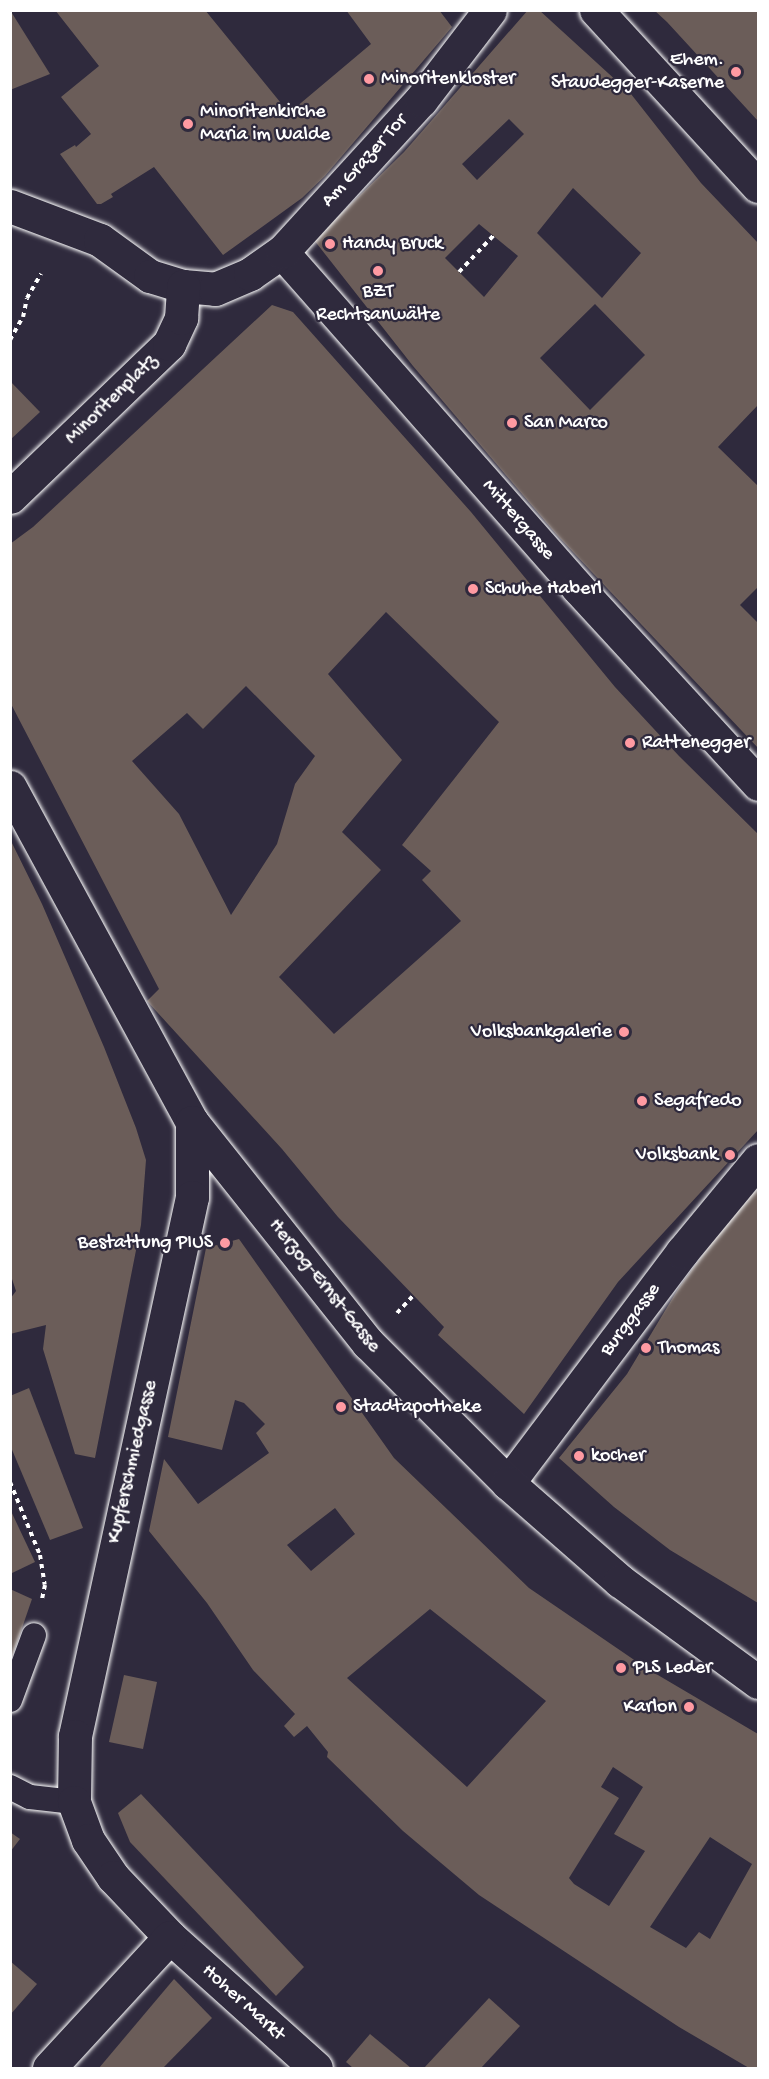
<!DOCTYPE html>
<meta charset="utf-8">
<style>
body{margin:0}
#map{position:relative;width:769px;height:2079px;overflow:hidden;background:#2f2a3d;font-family:"Gochi Hand",sans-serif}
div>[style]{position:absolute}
.building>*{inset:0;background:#6b5d59}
.path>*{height:4px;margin-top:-2px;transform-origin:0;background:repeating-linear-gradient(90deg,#fff 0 4.5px,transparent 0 9px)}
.roads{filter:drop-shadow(0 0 2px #fff) drop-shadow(0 0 2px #fff)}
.service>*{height:24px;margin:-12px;padding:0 12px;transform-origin:12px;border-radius:12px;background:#2f2a3d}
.pedestrian>*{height:33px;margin:-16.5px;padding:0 16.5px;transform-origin:16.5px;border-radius:16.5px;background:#2f2a3d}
.minor>*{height:33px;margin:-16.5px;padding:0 16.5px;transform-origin:16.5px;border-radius:16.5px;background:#2f2a3d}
.dots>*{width:16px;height:16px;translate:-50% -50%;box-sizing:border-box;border:3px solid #2f2a3d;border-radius:50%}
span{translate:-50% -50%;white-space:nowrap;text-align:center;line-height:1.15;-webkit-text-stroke:4.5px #2f2a3d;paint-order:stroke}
.poi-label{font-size:20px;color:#fff}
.right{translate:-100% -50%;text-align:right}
.left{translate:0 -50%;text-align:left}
.street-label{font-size:20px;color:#fff}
.frame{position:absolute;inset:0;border:12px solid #fff;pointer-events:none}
</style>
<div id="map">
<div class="building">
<div style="clip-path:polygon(10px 10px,50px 74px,10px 90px)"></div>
<div style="clip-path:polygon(55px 10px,205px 10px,289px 113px,371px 44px,346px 10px,439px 10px,452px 27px,325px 176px,302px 198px,223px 255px,154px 167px,111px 194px,113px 197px,101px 204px,97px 204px,60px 154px,75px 145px,76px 147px,91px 134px,61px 97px,99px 66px)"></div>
<div style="clip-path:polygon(evenodd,528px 10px,539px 10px,631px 94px,701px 183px,758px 243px,758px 405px,718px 447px,758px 486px,758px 587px,740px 605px,758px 623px,758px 748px,556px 534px,413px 366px,314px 240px,404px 152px,528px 10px,509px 119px,524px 134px,477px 180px,462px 164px,509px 119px,528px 10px,573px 188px,641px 253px,602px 298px,537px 233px,573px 188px,528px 10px,479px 224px,518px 256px,484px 297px,445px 258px,479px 224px,528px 10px,595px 304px,645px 355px,590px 410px,540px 358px,595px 304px)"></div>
<div style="clip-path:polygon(654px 10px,758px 10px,758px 121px,667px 22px)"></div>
<div style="clip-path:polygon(evenodd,272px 305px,293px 312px,471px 512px,615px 687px,679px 756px,758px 834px,758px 1130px,618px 1282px,524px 1414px,438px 1335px,444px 1327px,338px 1217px,282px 1149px,147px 1001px,159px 989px,10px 702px,10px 544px,33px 527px,272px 305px,386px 612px,499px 722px,402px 845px,431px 871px,422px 880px,461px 921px,334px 1034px,279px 977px,381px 870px,342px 832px,402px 760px,328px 674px,386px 612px,272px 305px,246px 686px,315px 756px,295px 784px,277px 844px,231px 915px,179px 814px,132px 761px,187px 713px,203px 729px,246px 686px)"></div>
<div style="clip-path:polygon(10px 381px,40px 412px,10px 440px)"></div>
<div style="clip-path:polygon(10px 839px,42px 904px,104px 1047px,136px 1128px,146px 1160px,141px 1225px,95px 1458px,75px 1454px,43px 1349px,46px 1325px,10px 1334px,10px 1299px,16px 1291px,10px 1273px)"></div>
<div style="clip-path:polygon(758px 1178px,758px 1603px,670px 1550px,614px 1507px,559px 1458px,627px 1374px,678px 1289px)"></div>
<div style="clip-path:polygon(evenodd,239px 1239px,394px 1458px,529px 1588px,646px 1668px,758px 1734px,758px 2068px,749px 2068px,679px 2027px,479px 1895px,403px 1831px,327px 1757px,328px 1752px,307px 1726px,294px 1737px,284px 1726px,295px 1714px,253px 1670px,207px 1603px,149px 1531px,164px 1459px,198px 1504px,269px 1453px,256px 1433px,265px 1424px,244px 1403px,235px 1400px,222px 1450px,168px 1437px,206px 1248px,239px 1239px,335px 1508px,355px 1534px,311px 1571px,287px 1545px,335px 1508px,239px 1239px,430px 1609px,546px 1701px,467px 1787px,347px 1678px,430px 1609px,239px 1239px,613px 1767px,643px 1787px,614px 1834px,645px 1851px,609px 1906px,574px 1884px,569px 1878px,619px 1798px,601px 1787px,613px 1767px,239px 1239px,710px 1837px,752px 1864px,710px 1939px,699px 1932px,686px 1948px,650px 1927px,710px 1837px)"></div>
<div style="clip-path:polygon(29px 1388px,83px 1528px,50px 1540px,10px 1445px,10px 1396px)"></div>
<div style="clip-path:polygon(10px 1509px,35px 1562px,10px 1574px)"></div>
<div style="clip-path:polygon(10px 1589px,32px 1599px,11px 1660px,10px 1660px)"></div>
<div style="clip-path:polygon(124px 1675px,157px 1682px,143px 1749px,109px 1742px)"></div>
<div style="clip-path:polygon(141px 1794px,304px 1967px,276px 1996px,130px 1842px,118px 1813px)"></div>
<div style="clip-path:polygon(10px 1832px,20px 1839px,10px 1852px)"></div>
<div style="clip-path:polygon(10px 1961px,37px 1984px,10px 2015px)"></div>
<div style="clip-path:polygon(174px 1979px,212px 2018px,163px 2068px,99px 2068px)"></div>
<div style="clip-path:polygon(489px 1998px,520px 2026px,481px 2068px,424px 2068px)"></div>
<div style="clip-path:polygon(370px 2034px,411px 2068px,353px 2068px,346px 2062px)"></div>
</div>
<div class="path">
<div style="left:459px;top:272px;width:50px;rotate:-46.6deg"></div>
<div style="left:10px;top:340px;width:26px;rotate:-61deg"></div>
<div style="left:23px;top:317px;width:19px;rotate:-78deg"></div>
<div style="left:27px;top:298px;width:28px;rotate:-60deg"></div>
<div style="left:397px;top:1313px;width:23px;rotate:-47deg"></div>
<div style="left:10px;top:1482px;width:79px;rotate:67.7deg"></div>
<div style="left:40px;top:1555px;width:30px;rotate:81deg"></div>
<div style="left:45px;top:1585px;width:14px;rotate:102deg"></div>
</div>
<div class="roads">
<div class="service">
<div style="left:10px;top:1700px;width:69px;rotate:-69.7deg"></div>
<div style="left:10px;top:1787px;width:22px;rotate:27deg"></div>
<div style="left:30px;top:1797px;width:44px;rotate:6.5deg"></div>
</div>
<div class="pedestrian">
<div style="left:282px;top:252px;width:448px;rotate:48.6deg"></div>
<div style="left:578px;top:588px;width:266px;rotate:47.4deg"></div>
<div style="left:508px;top:1483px;width:289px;rotate:-53deg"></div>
<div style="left:682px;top:1252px;width:119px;rotate:-50.4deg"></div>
</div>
<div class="minor">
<div style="left:596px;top:10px;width:239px;rotate:47.4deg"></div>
<div style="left:10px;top:206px;width:96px;rotate:20.7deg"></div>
<div style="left:100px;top:240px;width:62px;rotate:35.8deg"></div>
<div style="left:150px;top:276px;width:34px;rotate:17deg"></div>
<div style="left:183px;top:286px;width:32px;rotate:5deg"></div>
<div style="left:215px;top:289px;width:38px;rotate:-23deg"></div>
<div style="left:250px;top:274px;width:39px;rotate:-35deg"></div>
<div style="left:282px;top:252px;width:206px;rotate:-47.6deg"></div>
<div style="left:421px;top:100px;width:113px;rotate:-52.5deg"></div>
<div style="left:10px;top:497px;width:221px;rotate:-43.9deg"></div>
<div style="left:169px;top:344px;width:29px;rotate:-65deg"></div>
<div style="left:181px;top:318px;width:32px;rotate:-86deg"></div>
<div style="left:10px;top:787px;width:381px;rotate:61.5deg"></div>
<div style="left:192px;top:1122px;width:283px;rotate:51.5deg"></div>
<div style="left:368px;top:1343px;width:198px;rotate:45deg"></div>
<div style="left:508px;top:1483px;width:149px;rotate:41.2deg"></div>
<div style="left:620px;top:1581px;width:171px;rotate:36.2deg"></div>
<div style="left:192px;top:1122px;width:75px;rotate:90deg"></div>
<div style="left:192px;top:1197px;width:552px;rotate:102.25deg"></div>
<div style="left:75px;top:1736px;width:66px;rotate:90.9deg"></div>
<div style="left:74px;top:1802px;width:40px;rotate:69.8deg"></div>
<div style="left:88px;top:1840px;width:45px;rotate:56deg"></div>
<div style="left:113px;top:1877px;width:83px;rotate:46.5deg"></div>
<div style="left:170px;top:1937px;width:196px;rotate:41.9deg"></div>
<div style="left:49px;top:2068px;width:178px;rotate:-47.3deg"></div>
</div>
</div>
<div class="dots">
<div style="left:736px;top:72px;background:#ff9aa2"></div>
<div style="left:369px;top:79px;background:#ff9aa2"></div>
<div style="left:188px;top:124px;background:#ff9aa2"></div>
<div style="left:330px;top:244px;background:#ff9aa2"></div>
<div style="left:378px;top:271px;background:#ff9aa2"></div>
<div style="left:512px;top:423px;background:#ff9aa2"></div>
<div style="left:473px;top:589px;background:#ff9aa2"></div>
<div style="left:630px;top:743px;background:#ff9aa2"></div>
<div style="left:624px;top:1032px;background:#ff9aa2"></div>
<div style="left:642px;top:1101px;background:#ff9aa2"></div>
<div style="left:730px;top:1155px;background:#ff9aa2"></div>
<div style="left:225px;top:1243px;background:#ff9aa2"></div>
<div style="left:646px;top:1348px;background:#ff9aa2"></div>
<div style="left:341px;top:1407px;background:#ff9aa2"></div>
<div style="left:579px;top:1456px;background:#ff9aa2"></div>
<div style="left:621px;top:1668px;background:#ff9aa2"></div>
<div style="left:689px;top:1707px;background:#ff9aa2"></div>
</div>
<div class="poi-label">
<span class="right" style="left:724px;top:72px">Ehem.<br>Staudegger-Kaserne</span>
<span class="left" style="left:381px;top:79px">Minoritenkloster</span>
<span class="left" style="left:200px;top:124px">Minoritenkirche<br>Maria im Walde</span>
<span class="left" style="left:342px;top:244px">Handy Bruck</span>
<span style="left:378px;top:304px">BZT<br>Rechtsanwälte</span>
<span class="left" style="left:524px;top:423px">San Marco</span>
<span class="left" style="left:485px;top:589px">Schuhe Haberl</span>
<span class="left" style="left:642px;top:743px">Rattenegger</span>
<span class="right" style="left:612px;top:1032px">Volksbankgalerie</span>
<span class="left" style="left:654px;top:1101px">Segafredo</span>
<span class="right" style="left:718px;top:1155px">Volksbank</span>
<span class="right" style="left:213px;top:1243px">Bestattung PIUS</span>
<span class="left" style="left:658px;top:1348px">Thomas</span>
<span class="left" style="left:353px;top:1407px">Stadtapotheke</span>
<span class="left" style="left:591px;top:1456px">kocher</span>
<span class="left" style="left:633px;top:1668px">PLS Leder</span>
<span class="right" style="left:677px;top:1707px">Karlon</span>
</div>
<div class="street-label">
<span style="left:365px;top:161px;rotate:-48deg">Am Grazer Tor</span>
<span style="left:112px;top:400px;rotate:-44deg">Minoritenplatz</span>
<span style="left:518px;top:520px;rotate:49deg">Mittergasse</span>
<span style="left:324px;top:1286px;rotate:51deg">Herzog-Ernst-Gasse</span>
<span style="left:631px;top:1320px;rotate:-53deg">Burggasse</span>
<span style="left:133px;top:1462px;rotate:-77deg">Kupferschmiedgasse</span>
<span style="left:243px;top:2003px;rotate:42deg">Hoher Markt</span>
</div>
<div class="frame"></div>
</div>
